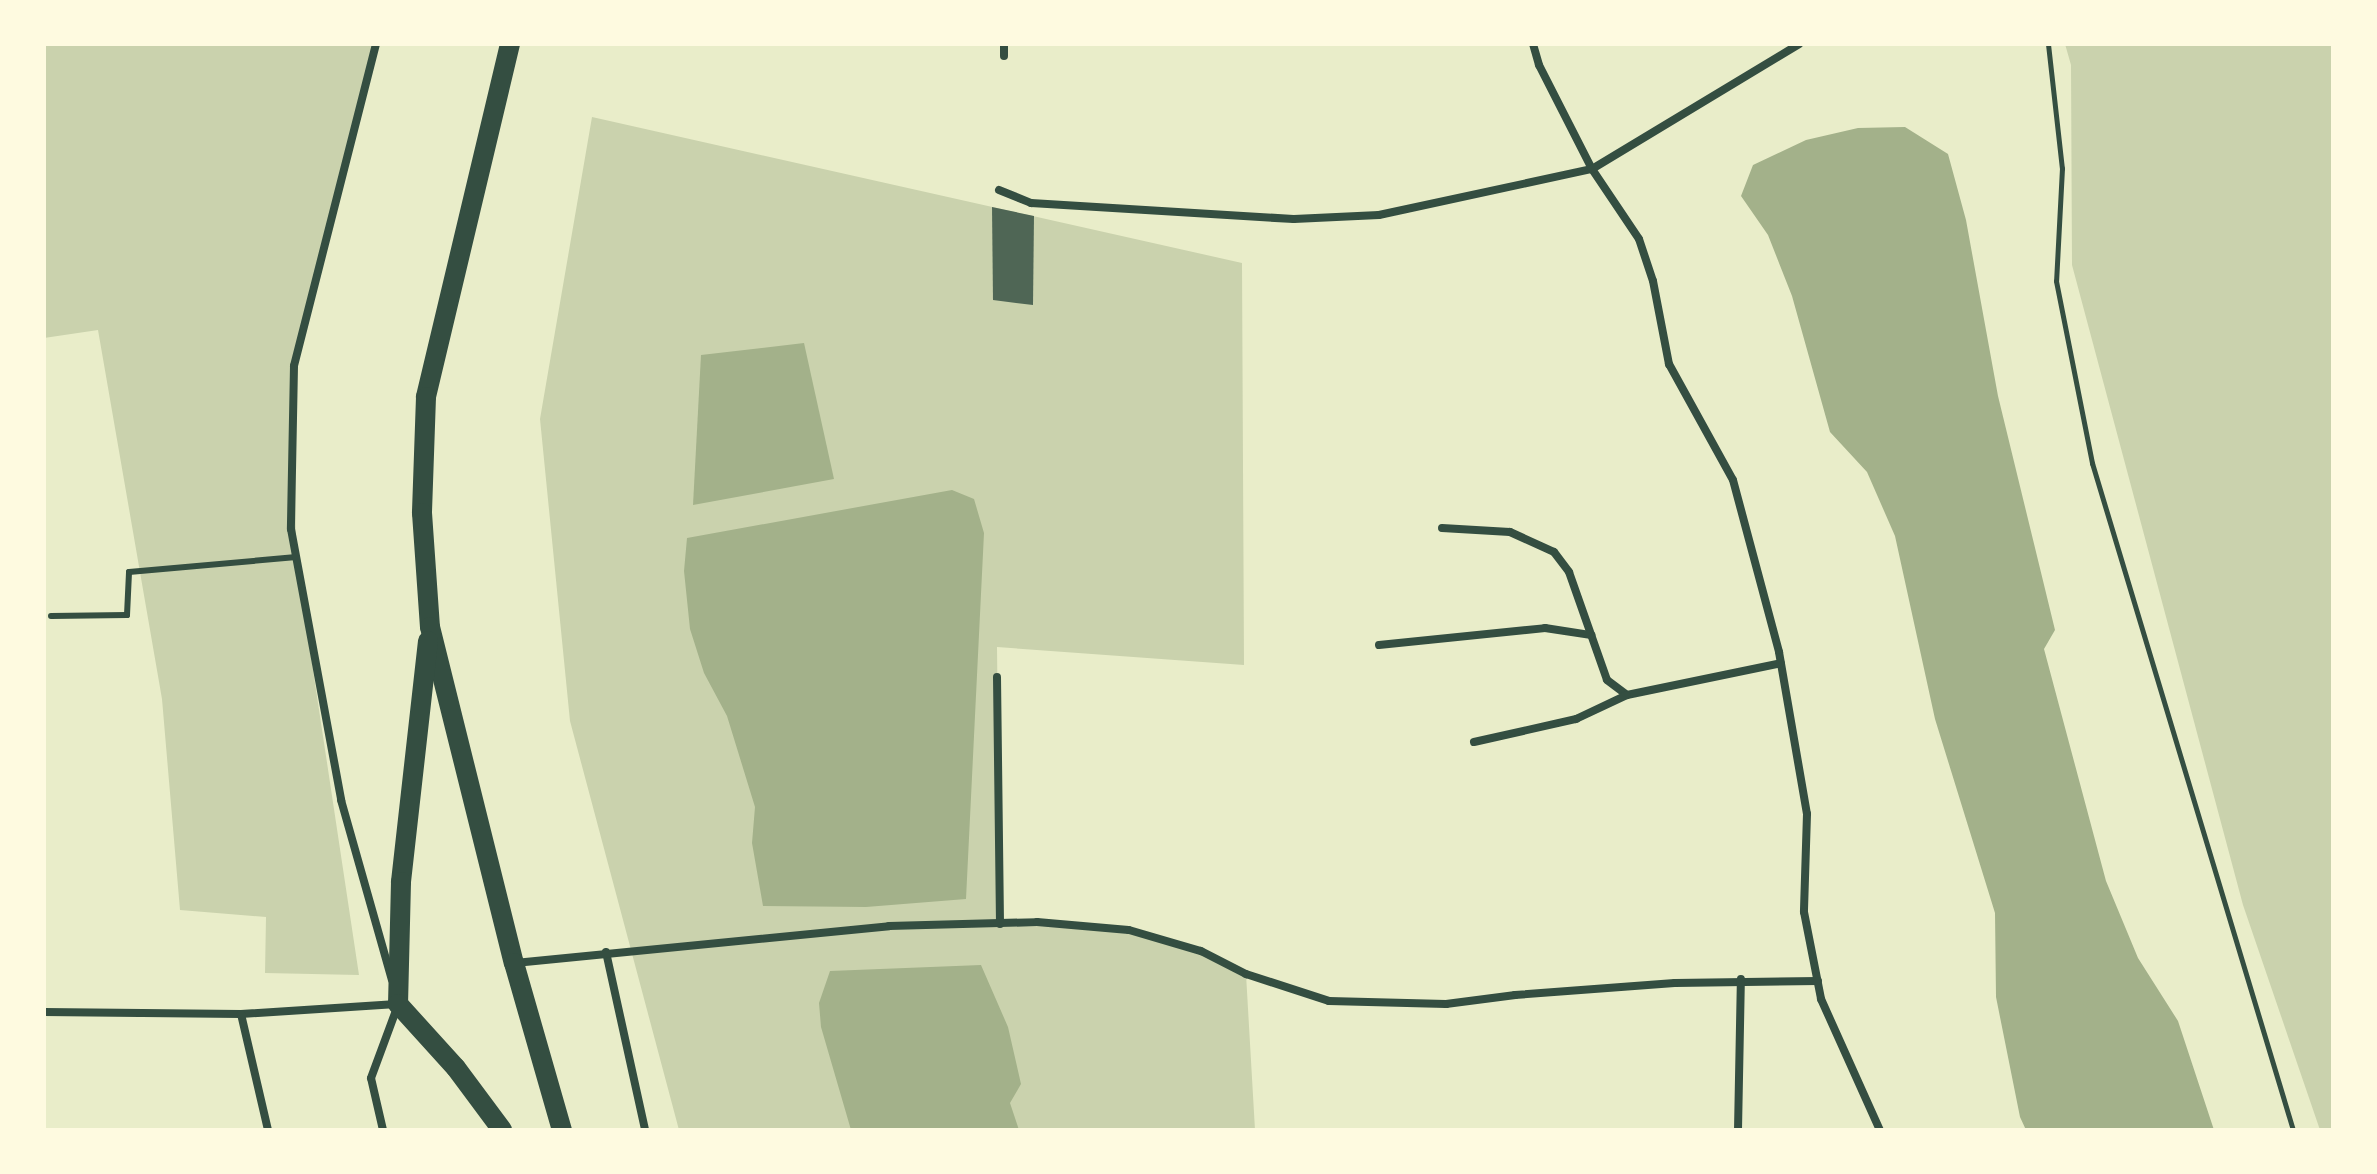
<!DOCTYPE html>
<style>
body{margin:0}
#map{position:relative;width:2377px;height:1174px;overflow:hidden;background:#e9edc9;font-family:"Source Sans 3",sans-serif}
div>[style]{position:absolute}
.green>*{inset:0;background:#cad2ad}
.water>*{inset:0;background:#a3b18a}
.building>*{inset:0;background:#4f6655}
.path>*{height:5px;margin:-2.5px;padding:0 2.5px;transform-origin:2.5px;border-radius:2.5px;background:#344e41}
.service>*{height:6px;margin:-3px;padding:0 3px;transform-origin:3px;border-radius:3px;background:#344e41}
.minor>*{height:8px;margin:-4px;padding:0 4px;transform-origin:4px;border-radius:4px;background:#344e41}
.primary>*{height:20px;margin:-10px;padding:0 10px;transform-origin:10px;border-radius:10px;background:#344e41}
span{translate:-50% -50%;white-space:nowrap;text-align:center;line-height:1.15;-webkit-text-stroke:8px #fefae0;paint-order:stroke}
.frame{position:absolute;inset:0;border:46px solid #fefae0;pointer-events:none}
</style>
<div id="map">
<div class="green">
<div style="clip-path:polygon(44px 44px,376px 44px,294px 366px,296px 557px,359px 975px,265px 973px,266px 917px,180px 910px,162px 699px,98px 330px,44px 338px)"></div>
<div style="clip-path:polygon(2065px 44px,2333px 44px,2333px 1130px,2320px 1130px,2243px 905px,2072px 265px,2071px 65px)"></div>
<div style="clip-path:polygon(592px 117px,1242px 263px,1244px 665px,997px 647px,1000px 923px,1129px 930px,1201px 951px,1246px 974px,1255px 1130px,679px 1130px,570px 721px,540px 419px)"></div>
</div>
<div class="water">
<div style="clip-path:polygon(1905px 127px,1948px 154px,1966px 220px,1998px 396px,2055px 630px,2044px 649px,2106px 881px,2138px 958px,2178px 1021px,2214px 1130px,2026px 1130px,2020px 1117px,1996px 997px,1995px 913px,1935px 719px,1895px 536px,1867px 472px,1830px 432px,1792px 296px,1768px 235px,1741px 196px,1753px 165px,1806px 140px,1858px 128px)"></div>
<div style="clip-path:polygon(804px 343px,834px 479px,693px 505px,701px 355px)"></div>
<div style="clip-path:polygon(952px 490px,974px 499px,984px 533px,966px 899px,866px 907px,763px 906px,752px 843px,755px 807px,727px 716px,704px 673px,690px 629px,684px 571px,687px 538px)"></div>
<div style="clip-path:polygon(981px 965px,1008px 1027px,1021px 1084px,1010px 1103px,1019px 1130px,851px 1130px,821px 1027px,819px 1003px,830px 971px)"></div>
</div>
<div class="building">
<div style="clip-path:polygon(992px 207px,1034px 216px,1033px 305px,993px 300px)"></div>
</div>
<div class="path">
<div style="left:2048px;top:44px;width:125px;rotate:83.6deg"></div>
<div style="left:2062px;top:168px;width:113px;rotate:93deg"></div>
<div style="left:2056px;top:281px;width:186px;rotate:78.8deg"></div>
<div style="left:2092px;top:463px;width:697px;rotate:73.23deg"></div>
</div>
<div class="service">
<div style="left:51px;top:616px;width:76px;rotate:-0.8deg"></div>
<div style="left:127px;top:615px;width:43px;rotate:-87.3deg"></div>
<div style="left:129px;top:572px;width:168px;rotate:-5.1deg"></div>
</div>
<div class="minor">
<div style="left:376px;top:44px;width:332px;rotate:104.3deg"></div>
<div style="left:294px;top:366px;width:163px;rotate:91.1deg"></div>
<div style="left:291px;top:529px;width:276px;rotate:79.5deg"></div>
<div style="left:341px;top:800px;width:187px;rotate:74.2deg"></div>
<div style="left:1004px;top:44px;width:12px;rotate:90deg"></div>
<div style="left:1533px;top:44px;width:22px;rotate:74deg"></div>
<div style="left:1539px;top:65px;width:117px;rotate:63deg"></div>
<div style="left:1592px;top:169px;width:84px;rotate:56.1deg"></div>
<div style="left:1639px;top:239px;width:44px;rotate:71.6deg"></div>
<div style="left:1653px;top:281px;width:85px;rotate:79.1deg"></div>
<div style="left:1669px;top:364px;width:132px;rotate:61.1deg"></div>
<div style="left:1733px;top:480px;width:178px;rotate:75deg"></div>
<div style="left:1779px;top:652px;width:164px;rotate:80.2deg"></div>
<div style="left:1807px;top:814px;width:98px;rotate:91.8deg"></div>
<div style="left:1804px;top:912px;width:89px;rotate:78.9deg"></div>
<div style="left:1821px;top:999px;width:144px;rotate:65.8deg"></div>
<div style="left:999px;top:190px;width:35px;rotate:22deg"></div>
<div style="left:1031px;top:203px;width:263px;rotate:3.5deg"></div>
<div style="left:1294px;top:219px;width:85px;rotate:-2.7deg"></div>
<div style="left:1379px;top:215px;width:218px;rotate:-12.2deg"></div>
<div style="left:1592px;top:169px;width:242px;rotate:-31.1deg"></div>
<div style="left:1442px;top:528px;width:68px;rotate:3.4deg"></div>
<div style="left:1510px;top:532px;width:48px;rotate:24.4deg"></div>
<div style="left:1554px;top:552px;width:25px;rotate:53deg"></div>
<div style="left:1569px;top:572px;width:114px;rotate:70.6deg"></div>
<div style="left:1607px;top:680px;width:25px;rotate:37deg"></div>
<div style="left:1627px;top:695px;width:157px;rotate:-11.7deg"></div>
<div style="left:1379px;top:645px;width:167px;rotate:-5.8deg"></div>
<div style="left:1545px;top:628px;width:47px;rotate:8.7deg"></div>
<div style="left:997px;top:677px;width:247px;rotate:89.3deg"></div>
<div style="left:1474px;top:742px;width:105px;rotate:-12.7deg"></div>
<div style="left:1576px;top:719px;width:56px;rotate:-25.2deg"></div>
<div style="left:606px;top:952px;width:182px;rotate:77.6deg"></div>
<div style="left:515px;top:963px;width:376px;rotate:-5.6deg"></div>
<div style="left:889px;top:926px;width:148px;rotate:-1.5deg"></div>
<div style="left:1037px;top:922px;width:92px;rotate:5deg"></div>
<div style="left:1129px;top:930px;width:75px;rotate:16.3deg"></div>
<div style="left:1201px;top:951px;width:51px;rotate:27.1deg"></div>
<div style="left:1246px;top:974px;width:87px;rotate:18deg"></div>
<div style="left:1329px;top:1001px;width:117px;rotate:1.5deg"></div>
<div style="left:1446px;top:1004px;width:70px;rotate:-7.4deg"></div>
<div style="left:1515px;top:995px;width:160px;rotate:-4.3deg"></div>
<div style="left:1675px;top:983px;width:143px;rotate:-0.8deg"></div>
<div style="left:44px;top:1012px;width:197px;rotate:0.6deg"></div>
<div style="left:241px;top:1014px;width:156px;rotate:-3.7deg"></div>
<div style="left:241px;top:1014px;width:119px;rotate:76.9deg"></div>
<div style="left:383px;top:1130px;width:53px;rotate:-103deg"></div>
<div style="left:371px;top:1078px;width:78px;rotate:-69.7deg"></div>
<div style="left:1738px;top:1130px;width:151px;rotate:-88.9deg"></div>
</div>
<div class="primary">
<div style="left:510px;top:44px;width:363px;rotate:103.4deg"></div>
<div style="left:426px;top:397px;width:116px;rotate:92deg"></div>
<div style="left:422px;top:513px;width:114px;rotate:86deg"></div>
<div style="left:430px;top:627px;width:346px;rotate:76deg"></div>
<div style="left:514px;top:963px;width:174px;rotate:74deg"></div>
<div style="left:428px;top:641px;width:243px;rotate:96.4deg"></div>
<div style="left:401px;top:882px;width:122px;rotate:91.4deg"></div>
<div style="left:398px;top:1004px;width:86px;rotate:47.8deg"></div>
<div style="left:456px;top:1068px;width:77px;rotate:53.4deg"></div>
</div>
<div class="frame"></div>
</div>
